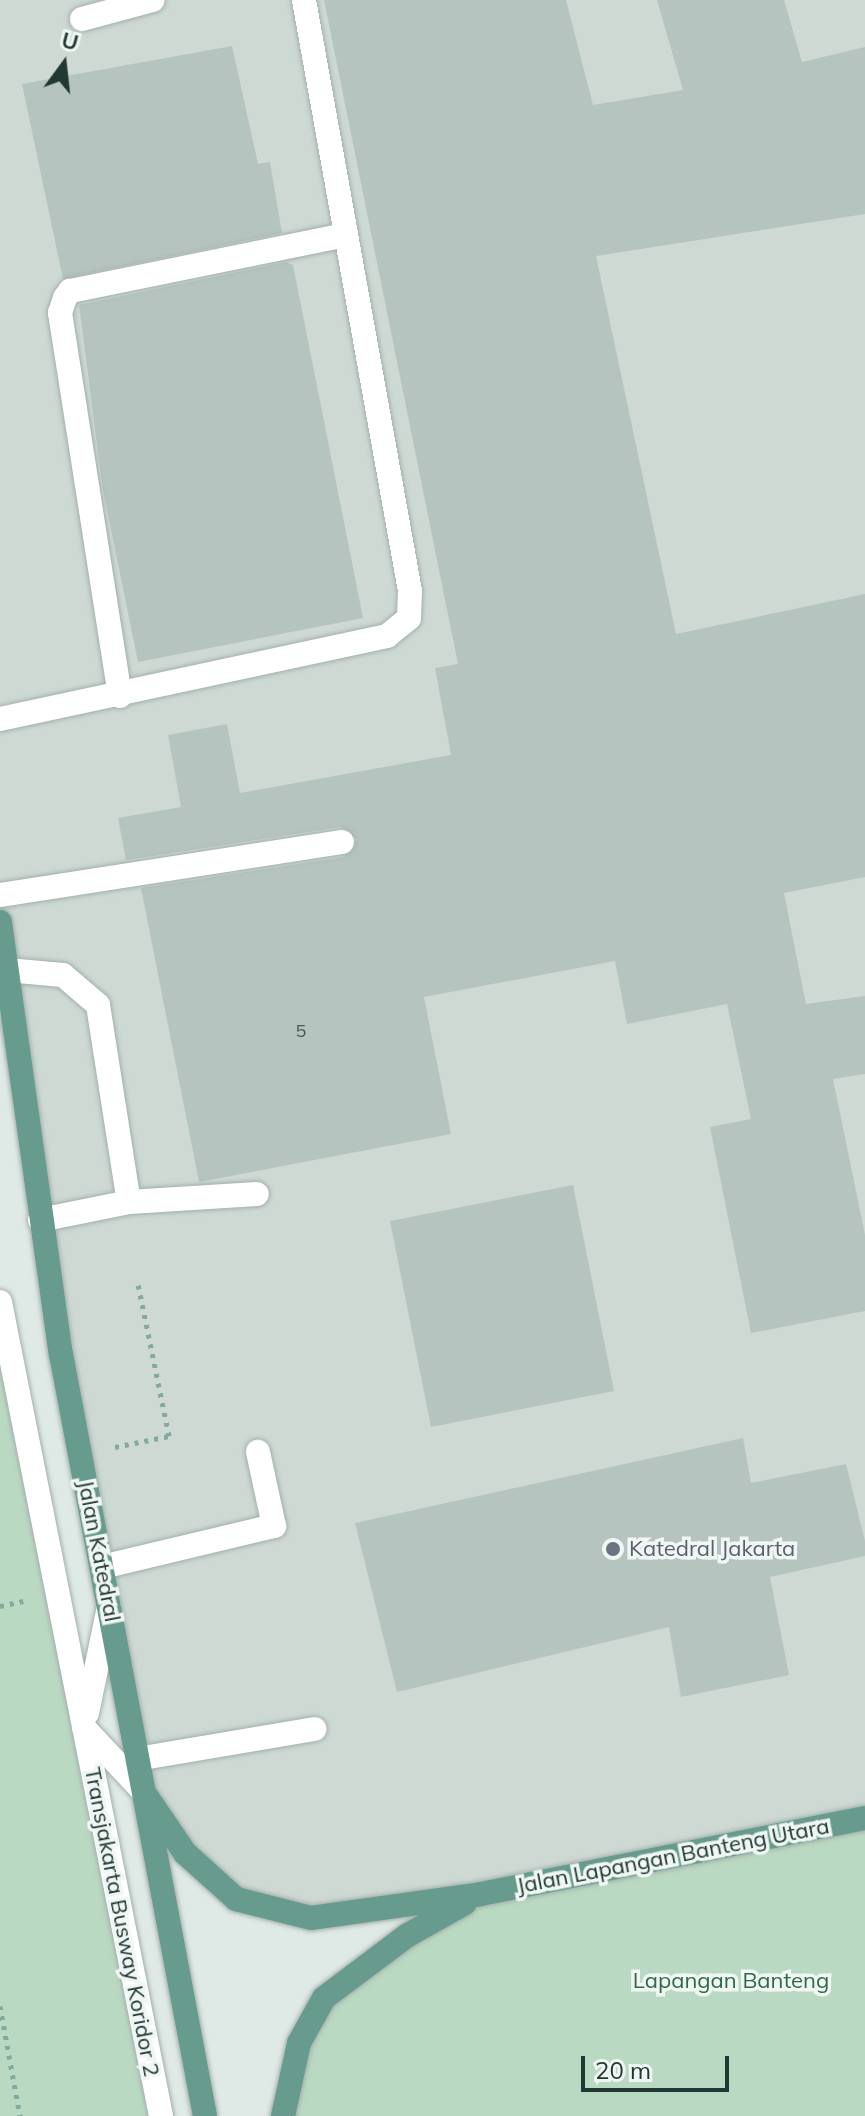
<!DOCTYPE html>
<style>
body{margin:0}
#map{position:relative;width:865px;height:2116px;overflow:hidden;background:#dfe9e5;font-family:Mulish,sans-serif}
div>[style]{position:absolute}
.built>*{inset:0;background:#ced9d4}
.green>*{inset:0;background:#bad9c2}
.building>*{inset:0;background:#b5c4be}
.path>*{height:5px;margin-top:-2.5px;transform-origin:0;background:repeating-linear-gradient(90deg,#82aa9e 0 4px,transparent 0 10px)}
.roads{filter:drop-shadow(0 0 2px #a3b0ac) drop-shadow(0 0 2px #a3b0ac)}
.minor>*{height:24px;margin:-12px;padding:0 12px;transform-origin:12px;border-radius:12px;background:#fff}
.major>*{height:24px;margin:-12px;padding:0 12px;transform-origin:12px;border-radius:12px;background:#679b8e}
.dots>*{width:22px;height:22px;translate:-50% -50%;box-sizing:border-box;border:4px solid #eff6f3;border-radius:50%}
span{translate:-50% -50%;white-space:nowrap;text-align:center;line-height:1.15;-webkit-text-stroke:7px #eff6f3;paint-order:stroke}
.number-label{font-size:18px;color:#475b55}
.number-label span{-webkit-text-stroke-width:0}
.worship-label{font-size:22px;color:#5b616d}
.left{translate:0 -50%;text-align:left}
.street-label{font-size:22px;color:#223832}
.park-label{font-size:22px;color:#2f6b47}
.north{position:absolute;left:24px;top:24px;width:80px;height:80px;-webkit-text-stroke:6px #eff6f3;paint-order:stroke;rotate:15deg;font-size:22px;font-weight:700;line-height:32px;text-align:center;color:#223832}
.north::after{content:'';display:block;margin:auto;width:28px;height:36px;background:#223832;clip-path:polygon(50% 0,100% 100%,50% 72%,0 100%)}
.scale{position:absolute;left:581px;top:2056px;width:148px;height:36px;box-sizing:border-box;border:4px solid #223832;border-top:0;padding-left:10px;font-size:24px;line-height:28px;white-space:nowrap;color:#223832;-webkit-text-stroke:6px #eff6f3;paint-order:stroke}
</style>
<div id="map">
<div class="built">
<div style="clip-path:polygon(0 0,865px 0,865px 1817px,311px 1918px,244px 1901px,142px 1790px,0 1029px)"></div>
</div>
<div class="green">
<div style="clip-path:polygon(0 1302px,160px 2116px,0 2116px)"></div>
<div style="clip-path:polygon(865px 1816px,865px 2116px,287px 2116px,290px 2076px,330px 1993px,481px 1894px)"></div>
</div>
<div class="building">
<div style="clip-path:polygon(324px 0,566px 0,593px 105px,683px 90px,657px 0,784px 0,802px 62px,865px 47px,865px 214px,596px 256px,676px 634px,865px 594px,865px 877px,784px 893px,806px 1004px,865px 996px,865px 1074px,833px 1079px,865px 1235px,865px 1311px,751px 1333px,710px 1127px,751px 1119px,727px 1004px,627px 1024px,615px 961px,424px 997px,451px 1134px,199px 1182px,141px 888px,344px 857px,357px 839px,340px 827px,126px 860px,118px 818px,181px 807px,168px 735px,227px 724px,240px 793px,451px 755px,435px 668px,458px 664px)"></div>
<div style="clip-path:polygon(232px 46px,258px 164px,270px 162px,282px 233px,63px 279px,22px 84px)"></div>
<div style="clip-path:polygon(286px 262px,293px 265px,363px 618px,138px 662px,103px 490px,79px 305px)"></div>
<div style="clip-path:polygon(573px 1185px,614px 1391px,431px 1427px,390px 1221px)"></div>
<div style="clip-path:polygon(743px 1438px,751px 1483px,846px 1464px,865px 1541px,865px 1556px,770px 1577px,789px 1675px,681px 1697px,669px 1627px,397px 1692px,355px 1523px)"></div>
</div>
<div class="path">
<div style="left:115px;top:1447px;width:55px;rotate:-11.5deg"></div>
<div style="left:169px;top:1436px;width:156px;rotate:-101.5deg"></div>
<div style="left:0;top:1606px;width:24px;rotate:-12deg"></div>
<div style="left:0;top:2006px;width:112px;rotate:79.7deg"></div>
</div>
<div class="roads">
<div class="minor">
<div style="left:82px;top:19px;width:73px;rotate:-15deg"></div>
<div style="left:120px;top:696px;width:388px;rotate:-98.9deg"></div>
<div style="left:60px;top:313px;width:16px;rotate:-72deg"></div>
<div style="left:65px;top:298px;width:9px;rotate:-54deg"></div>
<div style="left:70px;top:291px;width:277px;rotate:-11.5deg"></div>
<div style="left:0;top:719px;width:396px;rotate:-12.1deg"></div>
<div style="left:387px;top:636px;width:28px;rotate:-39deg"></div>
<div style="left:409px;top:618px;width:27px;rotate:-88deg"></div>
<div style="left:410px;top:591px;width:600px;rotate:-100.17deg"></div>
<div style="left:0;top:895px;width:346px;rotate:-8.8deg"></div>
<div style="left:7px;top:970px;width:56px;rotate:5.1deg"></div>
<div style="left:63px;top:975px;width:46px;rotate:40.6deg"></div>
<div style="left:98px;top:1005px;width:199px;rotate:81.1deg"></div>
<div style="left:40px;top:1220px;width:91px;rotate:-11.4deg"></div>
<div style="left:129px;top:1202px;width:128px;rotate:-3.6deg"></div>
<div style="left:0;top:1302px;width:830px;rotate:78.81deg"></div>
<div style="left:102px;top:1567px;width:177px;rotate:-13.4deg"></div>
<div style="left:274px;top:1526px;width:76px;rotate:-102.2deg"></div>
<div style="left:87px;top:1713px;width:108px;rotate:-78.3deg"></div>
<div style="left:84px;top:1728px;width:85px;rotate:46.9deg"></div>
<div style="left:137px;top:1759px;width:180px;rotate:-9.6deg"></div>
</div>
<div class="major">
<div style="left:0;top:922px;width:436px;rotate:82deg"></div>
<div style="left:61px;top:1354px;width:775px;rotate:79.3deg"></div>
<div style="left:147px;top:1797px;width:68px;rotate:55.8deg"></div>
<div style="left:185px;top:1853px;width:69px;rotate:42deg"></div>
<div style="left:236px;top:1899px;width:77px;rotate:14.2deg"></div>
<div style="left:311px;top:1918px;width:172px;rotate:-8deg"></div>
<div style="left:481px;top:1894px;width:391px;rotate:-11.2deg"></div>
<div style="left:283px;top:2116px;width:75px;rotate:-77.6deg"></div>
<div style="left:299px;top:2043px;width:51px;rotate:-60.9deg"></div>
<div style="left:324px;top:1998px;width:105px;rotate:-36.9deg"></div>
<div style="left:408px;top:1935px;width:65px;rotate:-29.3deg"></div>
</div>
</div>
<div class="dots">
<div style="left:613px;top:1549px;background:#6b7280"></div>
</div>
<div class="number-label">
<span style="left:301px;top:1031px">5</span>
</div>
<div class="worship-label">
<span class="left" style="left:629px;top:1549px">Katedral Jakarta</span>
</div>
<div class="street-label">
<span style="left:99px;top:1551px;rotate:79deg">Jalan Katedral</span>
<span style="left:673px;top:1856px;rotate:-11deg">Jalan Lapangan Banteng Utara</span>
<span style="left:122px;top:1922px;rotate:79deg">Transjakarta Busway Koridor 2</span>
</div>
<div class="park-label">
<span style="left:731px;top:1981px">Lapangan Banteng</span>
</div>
<div class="north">U</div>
<div class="scale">20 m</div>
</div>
